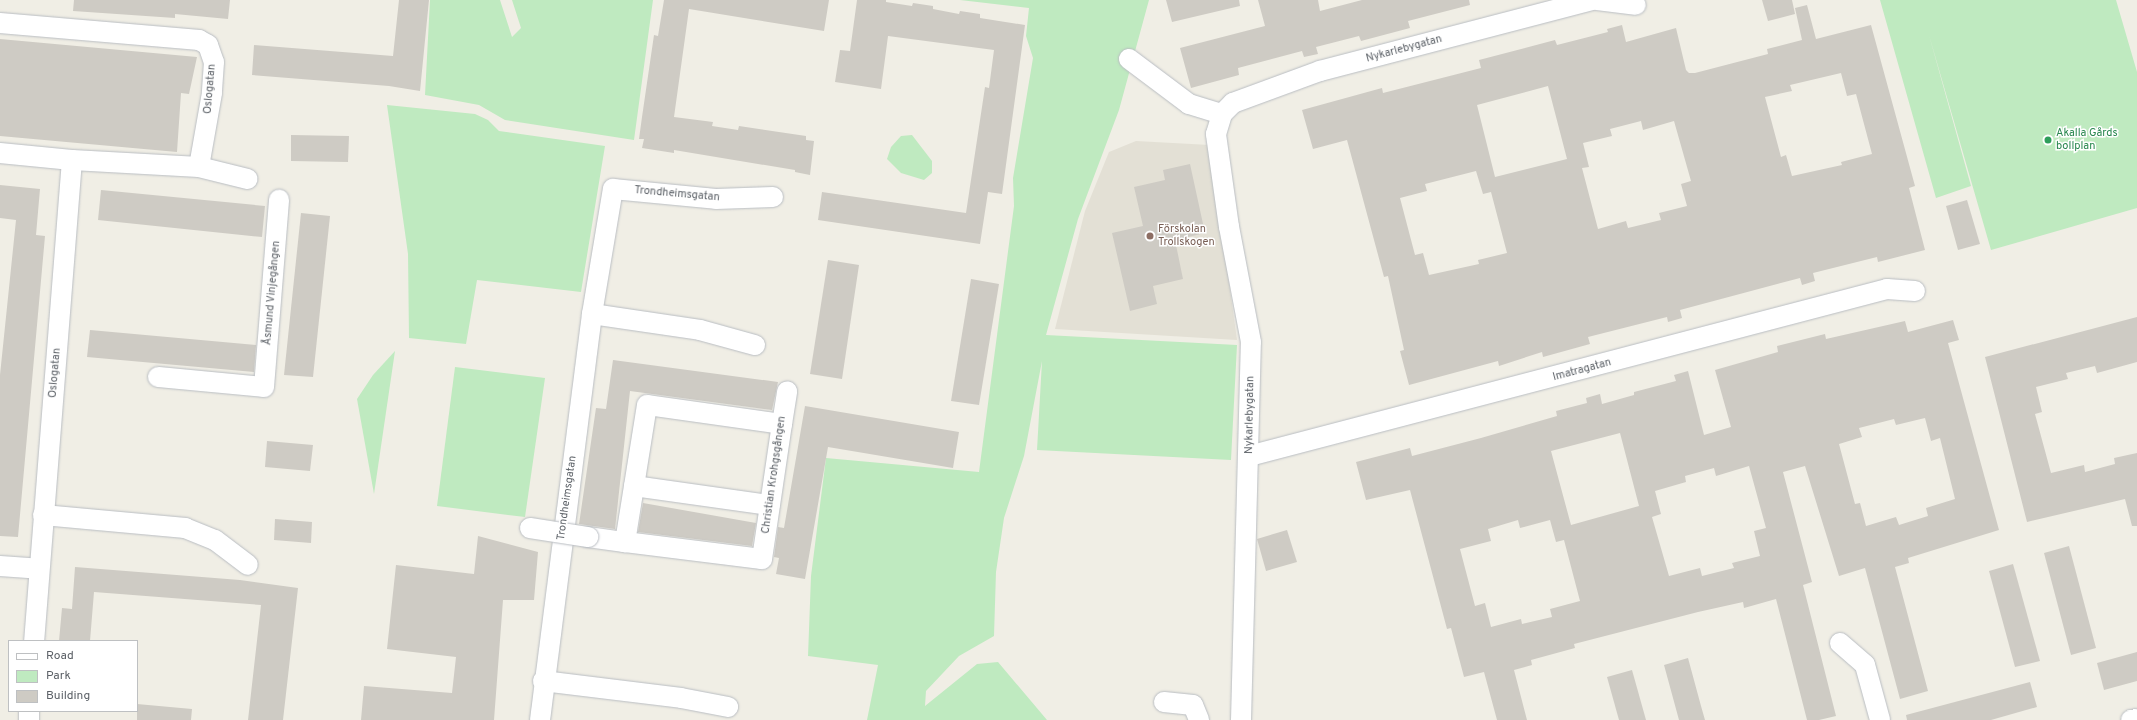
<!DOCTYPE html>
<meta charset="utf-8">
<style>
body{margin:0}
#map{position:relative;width:2137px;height:720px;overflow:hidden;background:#f0eee5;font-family:Overpass,sans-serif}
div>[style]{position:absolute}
.education>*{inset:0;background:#e3e0d5}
.green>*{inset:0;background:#bfeac0}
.building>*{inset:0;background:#cecbc4}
.roads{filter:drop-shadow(0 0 1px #b9bdc2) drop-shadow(0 0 1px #b9bdc2)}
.minor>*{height:20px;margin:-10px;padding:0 10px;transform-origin:10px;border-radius:10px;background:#fff}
.bridges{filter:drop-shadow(0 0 1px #b9bdc2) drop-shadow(0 0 1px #b9bdc2)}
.minor-bridge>*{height:20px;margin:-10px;padding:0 10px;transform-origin:10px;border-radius:10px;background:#fff}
.dots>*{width:11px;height:11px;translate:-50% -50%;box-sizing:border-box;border:2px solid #fff;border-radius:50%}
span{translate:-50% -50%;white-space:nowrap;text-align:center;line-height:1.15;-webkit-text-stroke:3px #fff;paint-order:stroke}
.street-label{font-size:11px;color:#5c6167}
.leisure-label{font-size:11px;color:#27864d}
.left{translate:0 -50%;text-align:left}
.education-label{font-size:11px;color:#785e54}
.legend{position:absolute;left:8px;top:640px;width:130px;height:72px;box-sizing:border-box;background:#fff;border:1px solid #bec0c2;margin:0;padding:5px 7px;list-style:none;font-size:12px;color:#5c6167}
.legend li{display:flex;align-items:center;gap:8px;height:20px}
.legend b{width:20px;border:1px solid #bec0c2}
</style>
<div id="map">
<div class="education">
<div style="clip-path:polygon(1136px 141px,1210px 145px,1237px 340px,1055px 329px,1085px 211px,1109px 152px)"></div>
</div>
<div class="green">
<div style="clip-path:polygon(430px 0,500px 0,512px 37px,521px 28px,512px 0,653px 0,634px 140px,505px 120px,479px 105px,425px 95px)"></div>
<div style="clip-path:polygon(960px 0,1149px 0,1119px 110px,1078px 219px,1046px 335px,1237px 345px,1231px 460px,1037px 450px,1042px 361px,1024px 456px,1004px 518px,996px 572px,994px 636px,959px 656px,926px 691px,925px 706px,977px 664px,998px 662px,1047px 720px,867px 720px,878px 665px,808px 656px,811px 576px,826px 458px,979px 472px,1014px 206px,1013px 178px,1033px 58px,1026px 36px,1029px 8px)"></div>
<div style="clip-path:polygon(1880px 0,2116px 0,2137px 72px,2137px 208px,1991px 250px,1929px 35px,1971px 186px,1936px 198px)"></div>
<div style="clip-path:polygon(387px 105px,475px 114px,488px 120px,499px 131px,605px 146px,581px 292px,477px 280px,466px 344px,409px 338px,408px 254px)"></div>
<div style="clip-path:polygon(912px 135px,932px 161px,932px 173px,924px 180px,901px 173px,887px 159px,891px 147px,901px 136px)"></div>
<div style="clip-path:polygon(395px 351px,374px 494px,357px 399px,373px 375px)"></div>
<div style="clip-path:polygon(455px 367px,545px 378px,525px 517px,437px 506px)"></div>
</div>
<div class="building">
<div style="clip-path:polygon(74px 0,230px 0,228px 19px,175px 14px,175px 18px,73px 11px)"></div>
<div style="clip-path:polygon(399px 0,429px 0,420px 91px,389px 86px,252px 75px,254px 45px,393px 56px)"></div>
<div style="clip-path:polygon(664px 0,829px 0,824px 31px,689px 9px,674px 117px,713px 122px,712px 126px,738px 130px,739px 126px,806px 136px,806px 140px,814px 141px,810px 175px,795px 172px,795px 170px,674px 150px,674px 153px,642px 148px,644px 139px,639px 139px,642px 117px,654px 35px,658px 36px)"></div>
<div style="clip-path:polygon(857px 0,886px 0,886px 2px,912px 6px,913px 3px,933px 6px,933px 9px,959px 14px,960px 11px,980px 14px,980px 18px,1025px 25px,1002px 194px,988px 192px,980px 244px,818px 220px,822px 192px,966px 213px,985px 87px,989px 88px,994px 50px,888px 36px,881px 89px,835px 82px,840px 50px,850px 51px)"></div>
<div style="clip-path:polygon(1166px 0,1239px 0,1240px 6px,1172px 22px)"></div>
<div style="clip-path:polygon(1258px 0,1318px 0,1320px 11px,1362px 0,1469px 0,1470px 5px,1408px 21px,1410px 28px,1361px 41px,1359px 36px,1316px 47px,1318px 54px,1304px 57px,1302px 51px,1238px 68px,1239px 75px,1191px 88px,1180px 48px,1265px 26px)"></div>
<div style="clip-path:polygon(1762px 0,1792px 0,1795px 14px,1768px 21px)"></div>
<div style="clip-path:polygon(evenodd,1807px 5px,1816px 39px,1871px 25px,1915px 186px,1909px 188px,1925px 250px,1878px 262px,1877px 257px,1813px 273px,1815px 281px,1802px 285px,1800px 278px,1680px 310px,1682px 318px,1668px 322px,1667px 317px,1588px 337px,1590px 344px,1543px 357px,1542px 352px,1499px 366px,1498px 361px,1409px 385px,1400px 351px,1404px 350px,1388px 276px,1384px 277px,1347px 140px,1313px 149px,1302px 110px,1382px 88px,1383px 93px,1481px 68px,1479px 60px,1555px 40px,1557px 45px,1608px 32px,1607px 29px,1622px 25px,1626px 42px,1676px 28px,1686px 70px,1689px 73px,1695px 73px,1768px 54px,1767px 49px,1802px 40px,1795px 8px,1807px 5px,1841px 73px,1847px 96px,1856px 94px,1872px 154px,1841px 162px,1842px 165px,1792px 176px,1786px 155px,1781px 157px,1765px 97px,1792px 91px,1790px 85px,1841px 73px,1807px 5px,1548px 86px,1567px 159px,1495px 177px,1477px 105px,1548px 86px,1807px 5px,1641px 121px,1643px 130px,1674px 121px,1691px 181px,1681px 184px,1687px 206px,1659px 213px,1661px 220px,1628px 228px,1626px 221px,1598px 229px,1582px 168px,1589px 167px,1583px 143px,1612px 136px,1610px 129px,1641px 121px,1807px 5px,1476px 171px,1483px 194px,1491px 192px,1507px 253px,1478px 260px,1479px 264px,1429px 275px,1423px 253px,1415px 255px,1400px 198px,1427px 191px,1425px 184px,1476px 171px)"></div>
<div style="clip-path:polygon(0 39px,197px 57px,189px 94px,181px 93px,177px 152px,0 136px)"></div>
<div style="clip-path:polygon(291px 135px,349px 136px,348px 162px,291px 161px)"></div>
<div style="clip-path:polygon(1190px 164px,1205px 233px,1175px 240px,1183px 279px,1153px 286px,1157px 304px,1130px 311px,1112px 233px,1143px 226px,1134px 187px,1165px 180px,1163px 170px)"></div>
<div style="clip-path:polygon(0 185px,40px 189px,36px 235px,45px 236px,18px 537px,0 536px,0 375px,16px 220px,0 218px)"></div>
<div style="clip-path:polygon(101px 190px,265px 206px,262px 237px,98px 220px)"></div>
<div style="clip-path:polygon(1967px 200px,1980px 244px,1958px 250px,1946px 206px)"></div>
<div style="clip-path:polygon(301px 213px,330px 216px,313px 377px,284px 375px)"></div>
<div style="clip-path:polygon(828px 260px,859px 265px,842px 379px,810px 374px)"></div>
<div style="clip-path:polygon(971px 279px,999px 284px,979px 405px,951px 401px)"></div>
<div style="clip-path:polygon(2137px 317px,2137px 362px,2097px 373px,2095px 366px,2066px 373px,2068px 379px,2036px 387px,2042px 412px,2035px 414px,2051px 473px,2084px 465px,2085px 472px,2115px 464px,2114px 458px,2137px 453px,2137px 526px,2132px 526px,2125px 499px,2027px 522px,1985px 357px)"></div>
<div style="clip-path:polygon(evenodd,1953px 320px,1959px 340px,1948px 343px,1999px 530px,1908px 558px,1909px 563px,1895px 567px,1928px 691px,1900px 699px,1865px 568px,1839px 576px,1805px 466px,1783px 472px,1812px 582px,1803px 585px,1836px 716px,1819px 720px,1807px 720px,1776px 599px,1744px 608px,1743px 602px,1698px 612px,1574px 644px,1575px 648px,1531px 660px,1532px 665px,1514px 670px,1527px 720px,1497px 720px,1484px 672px,1464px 677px,1451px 628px,1447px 629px,1410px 490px,1366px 500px,1356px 462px,1410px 448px,1412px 456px,1481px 438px,1557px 416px,1556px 411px,1587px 403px,1586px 398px,1600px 394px,1602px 404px,1634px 395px,1634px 392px,1676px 381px,1674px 375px,1688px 371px,1704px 435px,1731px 427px,1715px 370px,1778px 352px,1777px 346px,1825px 334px,1826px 339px,1905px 321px,1908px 332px,1953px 320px,1925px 418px,1931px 441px,1940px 438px,1955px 499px,1926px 508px,1928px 516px,1899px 525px,1896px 517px,1866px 526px,1860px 503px,1855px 504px,1839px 444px,1862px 437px,1859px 428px,1894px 419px,1896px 425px,1925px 418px,1953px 320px,1620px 433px,1639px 506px,1571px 525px,1551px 451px,1620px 433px,1953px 320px,1749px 466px,1766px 528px,1754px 531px,1760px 556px,1732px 563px,1734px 568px,1702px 576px,1700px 568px,1669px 576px,1652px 517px,1661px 514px,1655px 491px,1686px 482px,1685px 476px,1714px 468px,1716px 476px,1749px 466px,1953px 320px,1518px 520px,1520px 528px,1550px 520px,1556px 542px,1564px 540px,1580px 601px,1550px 609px,1552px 617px,1522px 624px,1521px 619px,1491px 627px,1485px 603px,1475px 606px,1460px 549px,1491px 541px,1488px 529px,1518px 520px)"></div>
<div style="clip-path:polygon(90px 330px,256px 345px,254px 372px,87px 357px)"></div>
<div style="clip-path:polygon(613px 360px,778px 382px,772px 410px,630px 391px,615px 529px,579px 524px,596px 408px,606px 409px)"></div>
<div style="clip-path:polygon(805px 406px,959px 432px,953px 468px,828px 447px,805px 579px,776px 574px,779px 558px,774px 557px,778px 527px,784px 528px)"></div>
<div style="clip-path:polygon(267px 441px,313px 445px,310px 471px,265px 467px)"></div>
<div style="clip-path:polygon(643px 503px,756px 523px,752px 546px,638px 532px)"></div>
<div style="clip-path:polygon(275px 519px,312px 522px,311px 543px,274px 540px)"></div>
<div style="clip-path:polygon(1287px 530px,1297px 562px,1266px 571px,1257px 539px)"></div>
<div style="clip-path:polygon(478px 536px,538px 552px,534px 600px,503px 600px,494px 720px,361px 720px,364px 686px,452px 693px,456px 657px,387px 649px,396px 565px,474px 574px)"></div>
<div style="clip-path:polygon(2069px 546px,2096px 648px,2071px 655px,2044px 553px)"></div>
<div style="clip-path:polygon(2013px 564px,2040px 661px,2015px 667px,1989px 571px)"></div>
<div style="clip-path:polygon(75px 567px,240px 580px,298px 588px,283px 720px,248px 720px,261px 605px,94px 592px,90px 641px,59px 641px,62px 608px,72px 609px)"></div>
<div style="clip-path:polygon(2137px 652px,2137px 681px,2104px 690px,2097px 663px)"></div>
<div style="clip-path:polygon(1688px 658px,1701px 706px,1705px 720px,1679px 720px,1664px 665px)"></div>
<div style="clip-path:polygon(1632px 670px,1646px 720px,1619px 720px,1607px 677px)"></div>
<div style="clip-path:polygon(2030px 682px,2037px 707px,1991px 720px,1907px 720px,1906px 715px)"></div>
<div style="clip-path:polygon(137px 704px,192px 709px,191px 720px,137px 720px)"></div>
</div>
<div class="roads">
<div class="minor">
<div style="left:1597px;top:0;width:39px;rotate:7deg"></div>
<div style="left:0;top:23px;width:200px;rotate:4.9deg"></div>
<div style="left:199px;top:40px;width:10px;rotate:29deg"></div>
<div style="left:208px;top:45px;width:18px;rotate:71deg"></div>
<div style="left:214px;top:62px;width:31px;rotate:94deg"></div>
<div style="left:212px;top:93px;width:75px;rotate:100deg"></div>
<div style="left:199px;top:167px;width:127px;rotate:-176.8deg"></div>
<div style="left:72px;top:160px;width:482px;rotate:94.5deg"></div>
<div style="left:1129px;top:59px;width:75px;rotate:36.9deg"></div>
<div style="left:1189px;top:104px;width:34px;rotate:17deg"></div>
<div style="left:0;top:153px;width:72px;rotate:5.6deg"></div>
<div style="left:199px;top:167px;width:50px;rotate:13.8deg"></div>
<div style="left:592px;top:314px;width:109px;rotate:8.4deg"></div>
<div style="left:700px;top:330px;width:57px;rotate:15.3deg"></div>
<div style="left:158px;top:377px;width:106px;rotate:5.4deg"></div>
<div style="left:264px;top:387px;width:188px;rotate:-85.4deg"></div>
<div style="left:782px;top:424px;width:136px;rotate:-172deg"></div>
<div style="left:647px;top:405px;width:139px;rotate:99.1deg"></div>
<div style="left:625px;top:542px;width:138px;rotate:7.1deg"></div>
<div style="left:762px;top:559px;width:136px;rotate:-81.6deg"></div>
<div style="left:782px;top:424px;width:33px;rotate:-81deg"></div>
<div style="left:1249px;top:456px;width:659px;rotate:-14.67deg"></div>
<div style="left:1887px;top:289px;width:28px;rotate:4deg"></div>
<div style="left:634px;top:486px;width:137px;rotate:8deg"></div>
<div style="left:43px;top:515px;width:143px;rotate:5.2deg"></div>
<div style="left:185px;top:528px;width:32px;rotate:22deg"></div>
<div style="left:215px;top:540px;width:41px;rotate:37.1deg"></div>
<div style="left:588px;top:537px;width:37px;rotate:8deg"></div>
<div style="left:0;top:566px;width:39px;rotate:4deg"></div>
<div style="left:1840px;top:643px;width:33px;rotate:41deg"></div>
<div style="left:1865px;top:665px;width:57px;rotate:74.7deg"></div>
<div style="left:543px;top:681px;width:139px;rotate:7deg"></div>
<div style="left:681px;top:698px;width:48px;rotate:10.8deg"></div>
<div style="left:1164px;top:702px;width:29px;rotate:6deg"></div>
<div style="left:1193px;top:705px;width:16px;rotate:68deg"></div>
<div style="left:29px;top:720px;width:9px;rotate:-90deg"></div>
<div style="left:540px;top:720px;width:409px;rotate:-82.7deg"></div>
<div style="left:592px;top:314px;width:127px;rotate:-80.5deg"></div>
<div style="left:613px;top:189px;width:103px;rotate:5.5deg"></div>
<div style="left:716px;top:199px;width:57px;rotate:-2deg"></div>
<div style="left:1241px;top:720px;width:378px;rotate:-88.5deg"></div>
<div style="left:1251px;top:342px;width:117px;rotate:-100.8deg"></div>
<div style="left:1229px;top:227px;width:94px;rotate:-98deg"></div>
<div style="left:1216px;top:134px;width:21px;rotate:-73deg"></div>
<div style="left:1222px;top:114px;width:16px;rotate:-45deg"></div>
<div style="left:1233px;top:103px;width:93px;rotate:-20.2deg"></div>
<div style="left:1320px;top:71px;width:282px;rotate:-14.6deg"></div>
<div style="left:2131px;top:720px;width:6px;rotate:-9deg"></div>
</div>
</div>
<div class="bridges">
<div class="minor-bridge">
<div style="left:530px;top:528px;width:59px;rotate:8.8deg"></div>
</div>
</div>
<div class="dots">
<div style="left:2048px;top:140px;background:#2e9e5b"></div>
<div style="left:1150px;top:236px;background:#8d6e63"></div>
</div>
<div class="street-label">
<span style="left:1404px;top:49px;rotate:-15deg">Nykarlebygatan</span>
<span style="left:210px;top:89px;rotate:-85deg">Oslogatan</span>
<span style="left:677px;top:194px;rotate:5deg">Trondheimsgatan</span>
<span style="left:272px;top:293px;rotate:-85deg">Åsmund Vinjegången</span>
<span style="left:1582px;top:370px;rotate:-15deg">Imatragatan</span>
<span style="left:55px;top:373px;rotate:-85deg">Oslogatan</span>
<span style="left:1250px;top:415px;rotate:-89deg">Nykarlebygatan</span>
<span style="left:774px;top:475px;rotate:-82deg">Christian Krohgsgången</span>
<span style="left:567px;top:498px;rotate:-82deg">Trondheimsgatan</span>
</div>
<div class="leisure-label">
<span class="left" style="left:2056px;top:140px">Akalla Gårds<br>bollplan</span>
</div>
<div class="education-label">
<span class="left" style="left:1158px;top:236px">Förskolan<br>Trollskogen</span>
</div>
<ul class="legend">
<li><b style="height:5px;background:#fff"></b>Road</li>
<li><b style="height:11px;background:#bfeac0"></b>Park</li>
<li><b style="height:11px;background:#cecbc4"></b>Building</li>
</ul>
</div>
